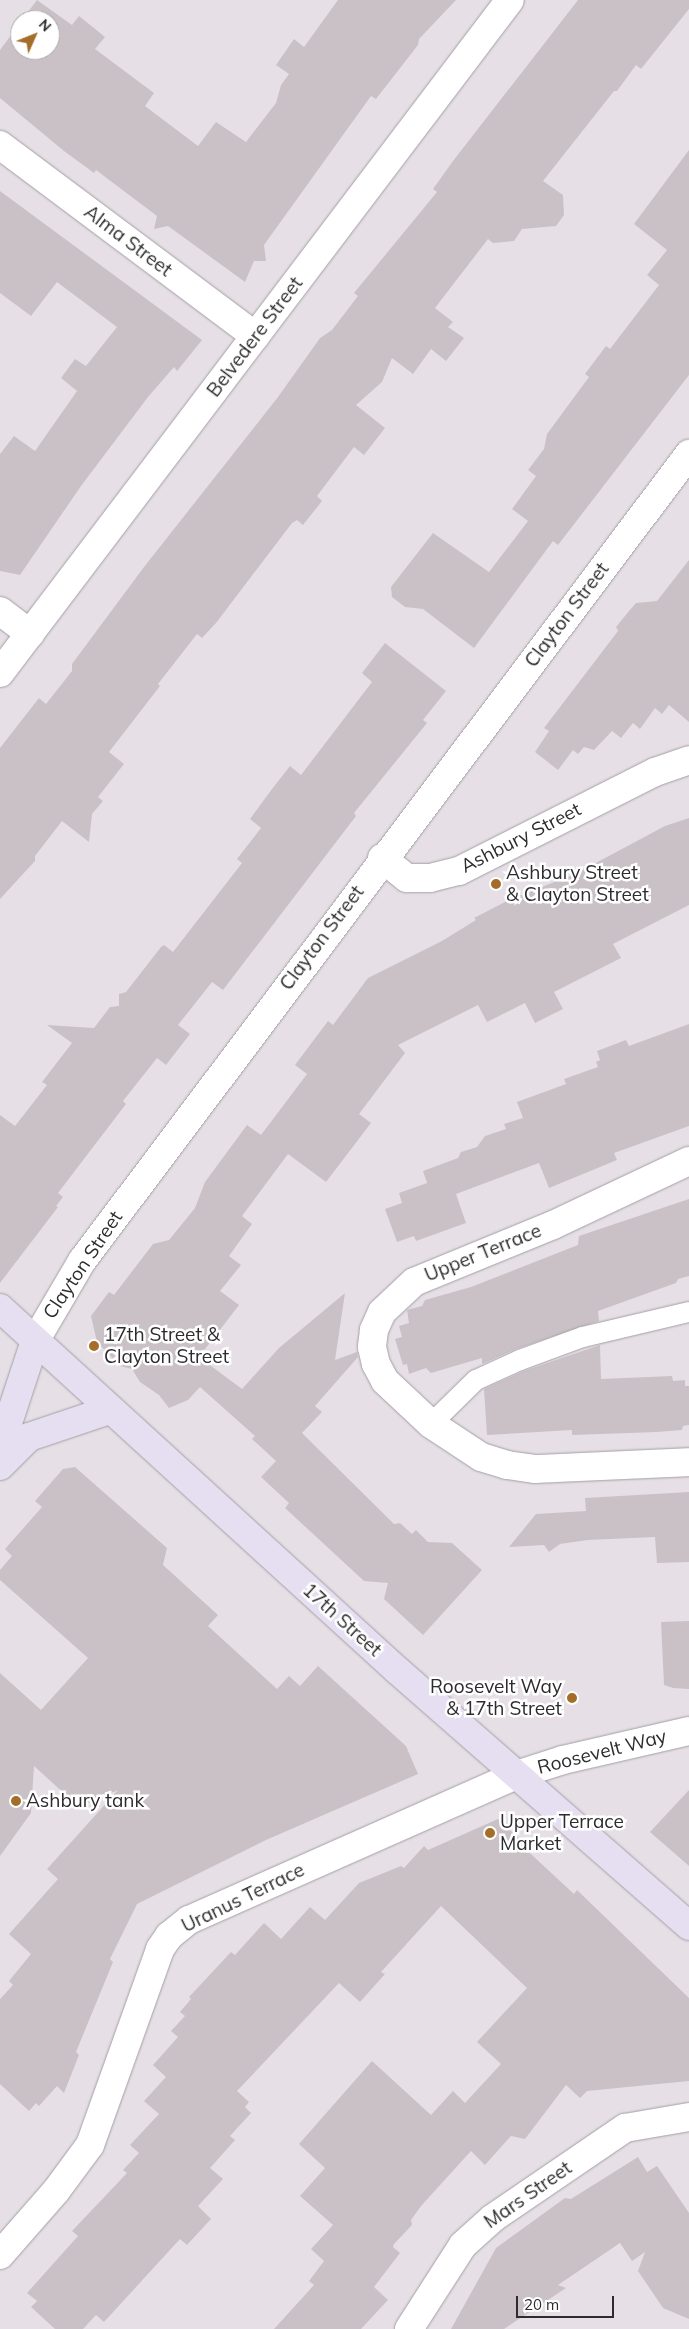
<!DOCTYPE html>
<style>
body{margin:0}
#map{position:relative;width:689px;height:2329px;overflow:hidden;background:#e6e0e6;font-family:Mulish,sans-serif}
div>[style]{position:absolute}
.building>*{inset:0;background:#c9c1c6}
.roads{filter:drop-shadow(0 0 1px #a49fa5) drop-shadow(0 0 1px #a49fa5)}
.service>*{height:20px;margin:-10px;padding:0 10px;transform-origin:10px;border-radius:10px;background:#fff}
.minor>*{height:28px;margin:-14px;padding:0 14px;transform-origin:14px;border-radius:14px;background:#fff}
.tertiary>*{height:28px;margin:-14px;padding:0 14px;transform-origin:14px;border-radius:14px;background:#fff}
.secondary>*{height:28px;margin:-14px;padding:0 14px;transform-origin:14px;border-radius:14px;background:#e6dff2}
.dots>*{width:14px;height:14px;translate:-50% -50%;box-sizing:border-box;border:2px solid #fff;border-radius:50%}
span{translate:-50% -50%;white-space:nowrap;text-align:center;line-height:1.15;-webkit-text-stroke:5px #fff;paint-order:stroke}
.street-label{font-size:19px;color:#2d2b2d}
.poi-label{font-size:19px;color:#2d2b2d}
.left{translate:0 -50%;text-align:left}
.right{translate:-100% -50%;text-align:right}
.north{position:absolute;left:10px;top:10px;width:50px;height:50px;box-sizing:border-box;background:#fff;border:1px solid #abaaab;border-radius:50%;rotate:46deg;font-size:14px;font-weight:700;line-height:20px;text-align:center;color:#2d2b2d}
.north::after{content:'';display:block;margin:auto;width:18px;height:22px;background:#a56d2a;clip-path:polygon(50% 0,100% 100%,50% 72%,0 100%)}
.scale{position:absolute;left:516px;top:2296px;width:98px;height:22px;box-sizing:border-box;border:2px solid #2d2b2d;border-top:0;padding-left:6px;font-size:15px;line-height:18px;white-space:nowrap;color:#2d2b2d;-webkit-text-stroke:4px #fff;paint-order:stroke}
</style>
<div id="map">
<div class="building">
<div style="clip-path:polygon(37px 0,72px 25px,79px 16px,105px 37px,95px 49px,154px 93px,145px 106px,198px 146px,216px 122px,246px 142px,276px 103px,281px 85px,289px 74px,276px 65px,294px 39px,304px 47px,338px 0,456px 0,419px 39px,418px 45px,376px 99px,371px 96px,264px 245px,266px 261px,254px 261px,245px 282px,168px 226px,154px 229px,157px 216px,96px 170px,94px 173px,64px 151px,0 98px,0 50px,20px 23px,20px 50px,50px 50px,50px 20px,22px 20px)"></div>
<div style="clip-path:polygon(578px 0,689px 0,689px 9px,641px 69px,636px 65px,617px 91px,614px 91px,543px 181px,563px 195px,564px 215px,556px 226px,522px 229px,514px 241px,493px 243px,488px 239px,435px 308px,453px 322px,448px 327px,464px 338px,446px 361px,431px 349px,413px 374px,392px 358px,382px 382px,356px 405px,385px 428px,364px 455px,354px 447px,317px 496px,322px 501px,303px 525px,297px 520px,292px 523px,216px 623px,202px 638px,197px 634px,158px 684px,160px 686px,109px 752px,124px 764px,98px 797px,103px 801px,92px 814px,89px 842px,62px 821px,35px 856px,35px 861px,0 899px,0 748px,39px 698px,46px 704px,72px 671px,72px 664px,144px 567px,278px 397px,320px 338px,332px 330px,358px 296px,354px 293px,437px 192px,433px 189px,453px 161px)"></div>
<div style="clip-path:polygon(689px 150px,689px 375px,558px 545px,553px 541px,474px 648px,423px 609px,405px 607px,392px 597px,391px 587px,433px 533px,489px 572px,528px 521px,512px 509px,536px 476px,528px 470px,544px 449px,547px 434px,589px 377px,585px 374px,606px 346px,610px 349px,659px 285px,647px 275px,667px 250px,634px 224px)"></div>
<div style="clip-path:polygon(0 191px,202px 340px,177px 371px,174px 367px,148px 397px,81px 486px,20px 575px,0 571px,0 454px,14px 436px,35px 451px,77px 391px,61px 378px,75px 359px,86px 366px,117px 327px,57px 282px,31px 316px,0 293px)"></div>
<div style="clip-path:polygon(689px 560px,689px 722px,669px 705px,662px 714px,655px 708px,640px 729px,633px 723px,621px 738px,612px 731px,594px 750px,584px 747px,578px 754px,573px 750px,558px 770px,535px 752px,549px 731px,544px 728px,618px 631px,616px 627px,629px 611px,636px 603px,657px 601px)"></div>
<div style="clip-path:polygon(385px 643px,446px 691px,423px 720px,427px 723px,354px 813px,356px 816px,223px 990px,212px 982px,178px 1025px,190px 1034px,166px 1065px,157px 1058px,123px 1101px,126px 1104px,58px 1193px,63px 1197px,56px 1206px,58px 1207px,0 1283px,0 1115px,15px 1126px,47px 1085px,42px 1082px,72px 1043px,47px 1025px,94px 1028px,110px 1007px,119px 1006px,119px 994px,126px 992px,161px 947px,164px 945px,173px 952px,242px 863px,237px 859px,261px 828px,250px 819px,272px 789px,290px 766px,301px 775px,372px 682px,362px 673px)"></div>
<div style="clip-path:polygon(689px 818px,689px 905px,613px 944px,621px 958px,554px 992px,563px 1009px,535px 1023px,525px 1003px,487px 1022px,478px 1005px,398px 1045px,405px 1053px,359px 1114px,371px 1123px,326px 1182px,288px 1154px,242px 1216px,252px 1224px,229px 1256px,241px 1265px,220px 1291px,239px 1305px,199px 1357px,242px 1389px,279px 1348px,345px 1293px,335px 1360px,357px 1352px,358px 1357px,315px 1406px,322px 1412px,302px 1433px,394px 1524px,400px 1523px,412px 1534px,416px 1530px,428px 1542px,452px 1543px,482px 1570px,423px 1635px,384px 1599px,388px 1583px,364px 1581px,285px 1508px,289px 1503px,261px 1477px,276px 1461px,252px 1439px,255px 1436px,200px 1387px,188px 1400px,169px 1408px,159px 1395px,140px 1382px,132px 1369px,120px 1366px,97px 1342px,91px 1316px,109px 1292px,114px 1295px,153px 1244px,169px 1240px,195px 1208px,205px 1182px,247px 1125px,261px 1135px,307px 1074px,295px 1065px,328px 1021px,333px 1025px,368px 978px,442px 941px,476px 920px,474px 918px,507px 901px,577px 873px,665px 826px)"></div>
<div style="clip-path:polygon(689px 1024px,689px 1126px,614px 1153px,617px 1160px,549px 1188px,539px 1163px,456px 1194px,466px 1223px,416px 1241px,414px 1236px,397px 1242px,385px 1209px,402px 1203px,399px 1193px,427px 1183px,423px 1171px,458px 1158px,461px 1152px,477px 1147px,485px 1136px,506px 1129px,504px 1124px,523px 1118px,517px 1102px,566px 1084px,564px 1079px,598px 1067px,596px 1062px,600px 1060px,597px 1051px,626px 1040px,629px 1046px)"></div>
<div style="clip-path:polygon(689px 1199px,689px 1276px,678px 1279px,676px 1283px,598px 1311px,599px 1321px,516px 1349px,482px 1364px,482px 1358px,431px 1373px,426px 1368px,409px 1374px,407px 1364px,403px 1365px,395px 1339px,402px 1337px,399px 1326px,409px 1323px,407px 1310px,422px 1306px,425px 1300px,471px 1287px,578px 1245px,579px 1236px)"></div>
<div style="clip-path:polygon(600px 1345px,601px 1379px,672px 1376px,673px 1381px,685px 1380px,685px 1386px,689px 1386px,689px 1425px,683px 1426px,682px 1430px,657px 1432px,572px 1435px,572px 1430px,487px 1435px,484px 1389px,524px 1371px)"></div>
<div style="clip-path:polygon(75px 1467px,167px 1548px,163px 1565px,218px 1615px,208px 1626px,277px 1689px,289px 1676px,300px 1686px,318px 1666px,406px 1746px,418px 1774px,266px 1840px,137px 1904px,110px 1959px,113px 1962px,76px 2052px,79px 2055px,64px 2093px,57px 2086px,39px 2106px,36px 2103px,29px 2111px,0 2084px,0 1999px,13px 1985px,9px 1981px,31px 1954px,9px 1934px,58px 1879px,47px 1869px,118px 1790px,79px 1807px,34px 1766px,31px 1813px,0 1856px,0 1673px,41px 1710px,88px 1658px,0 1580px,0 1570px,12px 1556px,5px 1549px,42px 1507px,35px 1501px,63px 1469px)"></div>
<div style="clip-path:polygon(689px 1492px,689px 1562px,657px 1563px,655px 1537px,588px 1540px,560px 1544px,549px 1552px,544px 1545px,509px 1547px,536px 1514px,586px 1511px,585px 1498px)"></div>
<div style="clip-path:polygon(689px 1621px,689px 1689px,673px 1688px,664px 1685px,661px 1622px)"></div>
<div style="clip-path:polygon(689px 1790px,689px 1866px,650px 1832px)"></div>
<div style="clip-path:polygon(498px 1819px,521px 1840px,519px 1843px,574px 1894px,577px 1890px,689px 1998px,689px 2081px,587px 2091px,580px 2098px,566px 2085px,525px 2139px,511px 2136px,485px 2165px,471px 2151px,421px 2206px,411px 2220px,412px 2225px,394px 2244px,393px 2247px,400px 2253px,374px 2287px,388px 2300px,361px 2329px,274px 2329px,314px 2285px,309px 2281px,324px 2261px,311px 2249px,333px 2225px,300px 2196px,325px 2168px,299px 2144px,372px 2061px,431px 2115px,453px 2091px,465px 2103px,501px 2064px,477px 2042px,527px 1988px,441px 1906px,381px 1972px,385px 1974px,360px 2002px,339px 1983px,237px 2091px,249px 2102px,245px 2107px,251px 2113px,230px 2136px,235px 2140px,210px 2168px,223px 2179px,198px 2206px,211px 2219px,187px 2245px,180px 2239px,104px 2322px,96px 2315px,83px 2329px,55px 2329px,31px 2307px,37px 2301px,27px 2293px,78px 2236px,72px 2231px,127px 2173px,123px 2170px,139px 2153px,130px 2145px,159px 2114px,144px 2101px,166px 2077px,153px 2065px,178px 2037px,171px 2031px,185px 2016px,180px 2012px,191px 1999px,189px 1997px,231px 1952px,235px 1955px,264px 1923px,281px 1939px,310px 1907px,325px 1920px,359px 1883px,401px 1866px,404px 1868px,424px 1846px,428px 1850px)"></div>
<div style="clip-path:polygon(638px 2157px,647px 2172px,657px 2166px,689px 2213px,689px 2319px,663px 2308px,638px 2271px,645px 2252px,632px 2261px,620px 2243px,558px 2285px,566px 2288px,504px 2329px,451px 2329px,496px 2248px,565px 2198px,571px 2199px)"></div>
</div>
<div class="roads">
<div class="service">
<div style="left:431px;top:1424px;width:63px;rotate:-44.4deg"></div>
<div style="left:476px;top:1380px;width:48px;rotate:-24.4deg"></div>
<div style="left:520px;top:1360px;width:67px;rotate:-20.1deg"></div>
<div style="left:583px;top:1337px;width:109px;rotate:-13.3deg"></div>
</div>
<div class="minor">
<div style="left:0;top:145px;width:319px;rotate:36.8deg"></div>
<div style="left:0;top:611px;width:38px;rotate:37deg"></div>
<div style="left:0;top:673px;width:844px;rotate:-52.85deg"></div>
<div style="left:689px;top:1161px;width:150px;rotate:154.8deg"></div>
<div style="left:553px;top:1225px;width:150px;rotate:157.7deg"></div>
<div style="left:414px;top:1282px;width:44px;rotate:136.8deg"></div>
<div style="left:382px;top:1312px;width:20px;rotate:114deg"></div>
<div style="left:374px;top:1330px;width:17px;rotate:97deg"></div>
<div style="left:372px;top:1347px;width:17px;rotate:77deg"></div>
<div style="left:376px;top:1364px;width:19px;rotate:62deg"></div>
<div style="left:385px;top:1381px;width:63px;rotate:43.1deg"></div>
<div style="left:431px;top:1424px;width:60px;rotate:33.4deg"></div>
<div style="left:481px;top:1457px;width:27px;rotate:17deg"></div>
<div style="left:507px;top:1465px;width:29px;rotate:8deg"></div>
<div style="left:536px;top:1469px;width:153px;rotate:-2.6deg"></div>
<div style="left:0;top:2255px;width:85px;rotate:-48.8deg"></div>
<div style="left:56px;top:2191px;width:57px;rotate:-53.5deg"></div>
<div style="left:90px;top:2145px;width:208px;rotate:-70.3deg"></div>
<div style="left:160px;top:1949px;width:16px;rotate:-55deg"></div>
<div style="left:169px;top:1936px;width:26px;rotate:-39deg"></div>
<div style="left:189px;top:1920px;width:358px;rotate:-23.9deg"></div>
<div style="left:516px;top:1775px;width:49px;rotate:-17.7deg"></div>
<div style="left:563px;top:1760px;width:129px;rotate:-13deg"></div>
<div style="left:409px;top:2329px;width:100px;rotate:-57.3deg"></div>
<div style="left:463px;top:2245px;width:40px;rotate:-42deg"></div>
<div style="left:493px;top:2218px;width:160px;rotate:-34.3deg"></div>
<div style="left:625px;top:2128px;width:65px;rotate:-9.8deg"></div>
</div>
<div class="tertiary">
<div style="left:382px;top:858px;width:32px;rotate:39deg"></div>
<div style="left:407px;top:878px;width:23px"></div>
<div style="left:430px;top:878px;width:30px;rotate:-14deg"></div>
<div style="left:459px;top:871px;width:220px;rotate:-26.8deg"></div>
<div style="left:655px;top:772px;width:36px;rotate:-19deg"></div>
<div style="left:35px;top:1341px;width:93px;rotate:-59.6deg"></div>
<div style="left:82px;top:1261px;width:1010px;rotate:-53.05deg"></div>
</div>
<div class="secondary">
<div style="left:0;top:1308px;width:539px;rotate:42.37deg"></div>
<div style="left:398px;top:1671px;width:387px;rotate:41.2deg"></div>
<div style="left:0;top:1447px;width:112px;rotate:-71.7deg"></div>
<div style="left:0;top:1466px;width:41px;rotate:-45deg"></div>
<div style="left:29px;top:1437px;width:84px;rotate:-18.6deg"></div>
</div>
</div>
<div class="dots">
<div style="left:496px;top:884px;background:#a56d2a"></div>
<div style="left:94px;top:1346px;background:#a56d2a"></div>
<div style="left:572px;top:1698px;background:#a56d2a"></div>
<div style="left:16px;top:1801px;background:#a56d2a"></div>
<div style="left:490px;top:1833px;background:#a56d2a"></div>
</div>
<div class="street-label">
<span style="left:128px;top:241px;rotate:37deg">Alma Street</span>
<span style="left:255px;top:337px;rotate:-53deg">Belvedere Street</span>
<span style="left:567px;top:615px;rotate:-53deg">Clayton Street</span>
<span style="left:521px;top:838px;rotate:-27deg">Ashbury Street</span>
<span style="left:322px;top:938px;rotate:-53deg">Clayton Street</span>
<span style="left:483px;top:1253px;rotate:-22deg">Upper Terrace</span>
<span style="left:83px;top:1265px;rotate:-56deg">Clayton Street</span>
<span style="left:342px;top:1620px;rotate:42deg">17th Street</span>
<span style="left:602px;top:1752px;rotate:-14deg">Roosevelt Way</span>
<span style="left:243px;top:1898px;rotate:-26deg">Uranus Terrace</span>
<span style="left:528px;top:2195px;rotate:-35deg">Mars Street</span>
</div>
<div class="poi-label">
<span class="left" style="left:506px;top:884px">Ashbury Street<br>&amp; Clayton Street</span>
<span class="left" style="left:104px;top:1346px">17th Street &amp;<br>Clayton Street</span>
<span class="right" style="left:562px;top:1698px">Roosevelt Way<br>&amp; 17th Street</span>
<span class="left" style="left:26px;top:1801px">Ashbury tank</span>
<span class="left" style="left:500px;top:1833px">Upper Terrace<br>Market</span>
</div>
<div class="north">N</div>
<div class="scale">20 m</div>
</div>
